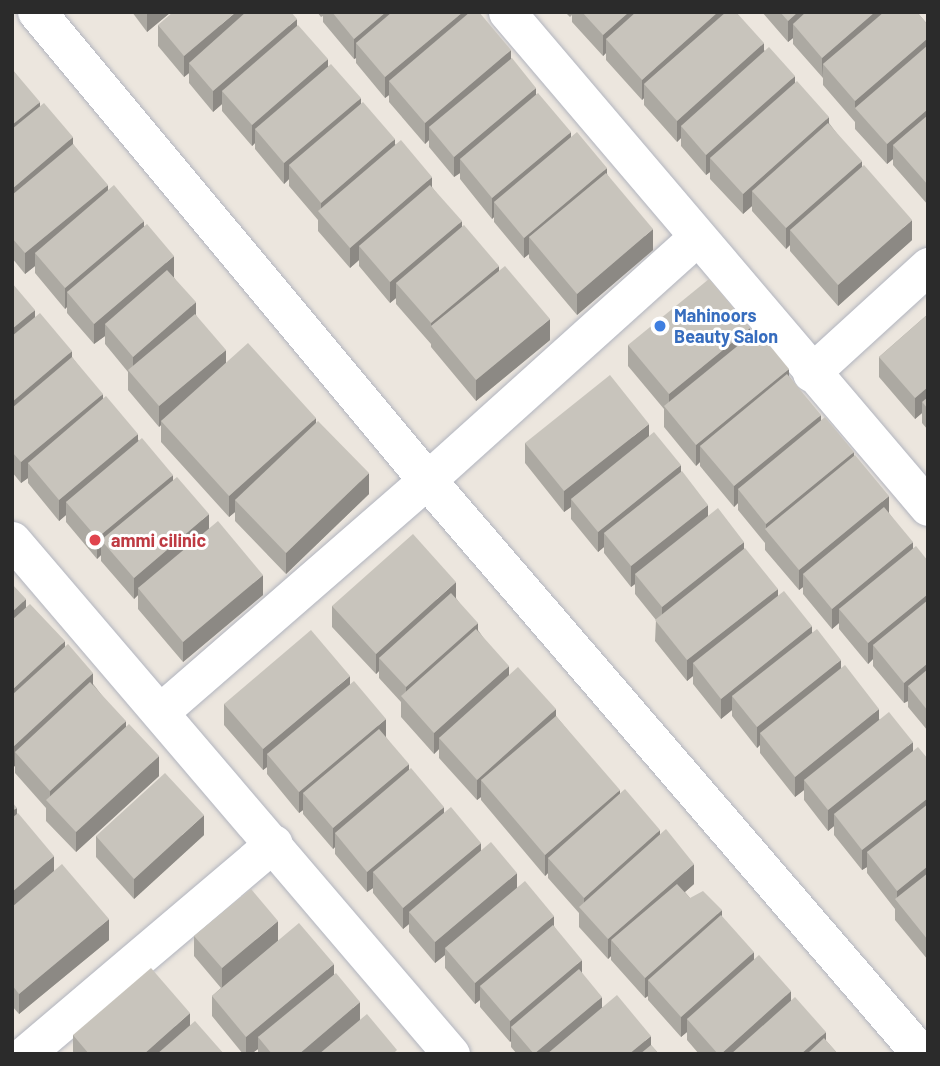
<!DOCTYPE html>
<style>
body{margin:0}
#map{position:relative;width:940px;height:1066px;overflow:hidden;background:#ece6de;font-family:Barlow,sans-serif}
div>[style]{position:absolute}
.roads{filter:drop-shadow(0 0 2px #b1b4be) drop-shadow(0 0 2px #b1b4be)}
.minor>*{height:37px;margin:-18.5px;padding:0 18.5px;transform-origin:18.5px;border-radius:18.5px;background:#fff}
.tertiary>*{height:38px;margin:-19px;padding:0 19px;transform-origin:19px;border-radius:19px;background:#fff}
.wall>*{inset:0;background:#aca9a2}
.shaded-wall>*{inset:0;background:#8c8984}
.building>*{inset:0;background:#c8c4bc}
.dots>*{width:19px;height:19px;translate:-50% -50%;box-sizing:border-box;border:4px solid #fff;border-radius:50%}
span{translate:-50% -50%;white-space:nowrap;text-align:center;line-height:1.15;-webkit-text-stroke:6px #fff;paint-order:stroke}
.shop-label{font-size:18px;color:#366cbe;font-weight:700}
.left{translate:0 -50%;text-align:left}
.health-label{font-size:18px;color:#be3a42;font-weight:700}
.frame{position:absolute;inset:0;border:14px solid #2b2b2b;pointer-events:none}
</style>
<div id="map">
<div class="roads">
<div class="minor">
<div style="left:507px;top:12px;width:650px;rotate:49.62deg"></div>
<div style="left:811px;top:373px;width:159px;rotate:-42.4deg"></div>
<div style="left:12px;top:540px;width:676px;rotate:49.5deg"></div>
<div style="left:160px;top:712px;width:354px;rotate:-41deg"></div>
<div style="left:427px;top:480px;width:362px;rotate:-42deg"></div>
<div style="left:25px;top:1054px;width:326px;rotate:-40.3deg"></div>
</div>
<div class="tertiary">
<div style="left:37px;top:12px;width:609px;rotate:50.19deg"></div>
<div style="left:427px;top:480px;width:757px;rotate:49.28deg"></div>
</div>
</div>
<div class="wall">
<div style="clip-path:polygon(132px 12px,171px 12px,147px 32px)"></div>
<div style="clip-path:polygon(317px 12px,468px 12px,468px 14px,511px 58px,536px 94px,571px 137px,607px 174px,653px 250px,577px 315px,529px 258px,529px 254px,524px 258px,494px 222px,494px 217px,492px 219px,460px 179px,460px 173px,454px 177px,429px 147px,429px 140px,425px 144px,389px 102px,389px 95px,385px 98px,356px 63px,356px 58px,354px 59px,323px 22px,323px 16px,321px 17px)"></div>
<div style="clip-path:polygon(565px 12px,736px 12px,764px 50px,795px 83px,829px 123px,862px 167px,912px 240px,838px 306px,790px 251px,790px 245px,786px 249px,752px 211px,752px 206px,743px 214px,710px 179px,710px 172px,706px 175px,681px 146px,681px 138px,677px 142px,644px 105px,644px 98px,642px 100px,606px 60px,606px 53px,603px 56px,572px 22px,572px 15px,570px 17px)"></div>
<div style="clip-path:polygon(762px 12px,917px 12px,928px 25px,928px 205px,893px 165px,893px 159px,887px 164px,855px 129px,855px 122px,823px 85px,823px 78px,793px 44px,793px 38px,788px 42px)"></div>
<div style="clip-path:polygon(158px 25px,297px 26px,328px 66px,432px 187px,462px 228px,499px 271px,550px 340px,476px 401px,431px 347px,431px 343px,431px 344px,396px 304px,396px 298px,390px 303px,359px 266px,359px 260px,350px 268px,318px 231px,318px 220px,289px 186px,289px 179px,284px 184px,255px 149px,255px 143px,252px 146px,222px 111px,222px 104px,213px 112px,189px 83px,189px 73px,184px 77px,158px 46px)"></div>
<div style="clip-path:polygon(12px 69px,40px 106px,73px 144px,108px 191px,144px 226px,196px 315px,226px 363px,316px 423px,369px 494px,286px 574px,235px 521px,235px 512px,229px 517px,161px 442px,161px 425px,159px 427px,128px 390px,128px 372px,105px 344px,105px 336px,94px 344px,67px 313px,67px 307px,65px 309px,35px 273px,35px 266px,25px 274px,12px 258px)"></div>
<div style="clip-path:polygon(12px 283px,35px 317px,72px 357px,103px 399px,173px 480px,209px 529px,263px 595px,183px 662px,138px 609px,138px 595px,134px 599px,101px 561px,101px 555px,97px 559px,66px 522px,66px 515px,59px 521px,28px 483px,28px 478px,21px 483px,12px 472px)"></div>
<div style="clip-path:polygon(928px 314px,928px 430px,922px 423px,922px 413px,915px 419px,879px 377px,879px 357px)"></div>
<div style="clip-path:polygon(750px 336px,789px 376px,821px 421px,854px 456px,889px 513px,913px 548px,928px 561px,928px 731px,908px 707px,908px 701px,904px 703px,873px 666px,873px 659px,868px 664px,839px 629px,839px 623px,832px 629px,803px 594px,803px 587px,799px 590px,765px 550px,765px 543px,738px 510px,738px 503px,734px 507px,700px 466px,700px 462px,696px 466px,664px 427px,664px 409px,628px 366px,628px 345px)"></div>
<div style="clip-path:polygon(649px 436px,681px 472px,708px 516px,744px 549px,778px 596px,812px 632px,841px 668px,879px 719px,913px 751px,928px 759px,928px 960px,895px 920px,895px 909px,867px 873px,867px 867px,862px 870px,834px 835px,834px 826px,828px 831px,804px 800px,804px 790px,795px 797px,760px 753px,760px 745px,757px 748px,732px 716px,732px 710px,721px 719px,693px 684px,693px 676px,687px 681px,655px 641px,656px 620px,635px 594px,635px 584px,631px 587px,604px 553px,604px 547px,598px 552px,571px 519px,571px 507px,564px 512px,525px 463px,525px 443px)"></div>
<div style="clip-path:polygon(12px 584px,26px 607px,65px 647px,126px 727px,159px 776px,76px 852px,46px 821px,46px 808px,15px 773px,15px 766px,12px 767px)"></div>
<div style="clip-path:polygon(456px 598px,509px 675px,556px 716px,620px 794px,660px 835px,694px 884px,685px 892px,690px 898px,722px 917px,754px 960px,838px 1054px,699px 1054px,687px 1040px,687px 1032px,681px 1037px,648px 1000px,648px 996px,645px 998px,611px 960px,611px 956px,608px 959px,579px 927px,579px 913px,548px 878px,548px 873px,545px 876px,481px 800px,481px 797px,477px 800px,439px 758px,439px 749px,434px 754px,401px 717px,401px 702px,379px 678px,379px 671px,376px 674px,332px 627px,332px 606px)"></div>
<div style="clip-path:polygon(350px 684px,409px 771px,444px 813px,554px 926px,602px 1007px,651px 1045px,659px 1054px,517px 1054px,511px 1047px,511px 1041px,510px 1042px,480px 1007px,480px 1000px,475px 1004px,445px 968px,445px 955px,435px 963px,409px 932px,409px 924px,403px 929px,373px 893px,373px 888px,367px 892px,335px 854px,335px 847px,333px 849px,303px 814px,303px 810px,299px 813px,267px 774px,267px 767px,263px 770px,224px 725px,224px 704px)"></div>
<div style="clip-path:polygon(12px 802px,17px 814px,54px 871px,109px 940px,19px 1014px,12px 1006px)"></div>
<div style="clip-path:polygon(204px 835px,134px 899px,96px 857px,96px 836px)"></div>
<div style="clip-path:polygon(194px 936px,278px 941px,334px 974px,360px 1020px,397px 1054px,258px 1054px,258px 1049px,251px 1054px,243px 1054px,212px 1016px,212px 996px,221px 988px,194px 956px)"></div>
<div style="clip-path:polygon(190px 1025px,224px 1054px,73px 1054px,73px 1035px)"></div>
</div>
<div class="shaded-wall">
<div style="clip-path:polygon(147px 12px,171px 12px,147px 32px)"></div>
<div style="clip-path:polygon(236px 12px,260px 12px,189px 63px,189px 73px,184px 77px,184px 56px)"></div>
<div style="clip-path:polygon(386px 12px,410px 12px,356px 43px,356px 58px,354px 59px,354px 39px)"></div>
<div style="clip-path:polygon(463px 12px,468px 12px,468px 28px,389px 81px,389px 95px,385px 98px,385px 77px)"></div>
<div style="clip-path:polygon(629px 12px,652px 12px,606px 39px,606px 53px,603px 56px,603px 35px)"></div>
<div style="clip-path:polygon(718px 12px,727px 12px,644px 84px,644px 98px,642px 100px,642px 80px)"></div>
<div style="clip-path:polygon(798px 12px,822px 12px,793px 24px,793px 38px,788px 42px,788px 21px)"></div>
<div style="clip-path:polygon(875px 12px,887px 12px,823px 64px,822px 78px,822px 58px)"></div>
<div style="clip-path:polygon(297px 19px,297px 39px,222px 91px,222px 104px,213px 112px,213px 91px)"></div>
<div style="clip-path:polygon(928px 38px,928px 59px,855px 108px,855px 122px,855px 101px)"></div>
<div style="clip-path:polygon(764px 43px,764px 64px,681px 126px,681px 138px,677px 142px,677px 121px)"></div>
<div style="clip-path:polygon(511px 50px,511px 71px,429px 127px,429px 140px,425px 144px,425px 123px)"></div>
<div style="clip-path:polygon(328px 59px,328px 80px,255px 129px,255px 143px,252px 146px,252px 125px)"></div>
<div style="clip-path:polygon(795px 76px,795px 97px,710px 158px,710px 172px,706px 175px,706px 155px)"></div>
<div style="clip-path:polygon(536px 88px,536px 108px,460px 159px,460px 173px,454px 177px,454px 157px)"></div>
<div style="clip-path:polygon(361px 98px,361px 118px,289px 165px,289px 179px,284px 184px,284px 163px)"></div>
<div style="clip-path:polygon(40px 102px,40px 122px,12px 145px,12px 125px)"></div>
<div style="clip-path:polygon(928px 109px,928px 129px,893px 145px,893px 159px,887px 164px,887px 144px)"></div>
<div style="clip-path:polygon(829px 117px,829px 137px,752px 191px,752px 206px,743px 214px,743px 194px)"></div>
<div style="clip-path:polygon(571px 132px,571px 152px,494px 202px,494px 217px,492px 219px,492px 198px)"></div>
<div style="clip-path:polygon(73px 137px,73px 158px,12px 210px,12px 189px)"></div>
<div style="clip-path:polygon(395px 139px,395px 159px,321px 214px,321px 203px)"></div>
<div style="clip-path:polygon(862px 161px,862px 181px,790px 230px,790px 245px,786px 249px,786px 228px)"></div>
<div style="clip-path:polygon(607px 168px,607px 188px,529px 237px,529px 254px,524px 258px,524px 238px)"></div>
<div style="clip-path:polygon(432px 177px,432px 198px,359px 246px,359px 260px,350px 268px,350px 248px)"></div>
<div style="clip-path:polygon(108px 185px,108px 206px,35px 253px,35px 266px,25px 274px,25px 253px)"></div>
<div style="clip-path:polygon(912px 220px,912px 240px,838px 306px,838px 285px)"></div>
<div style="clip-path:polygon(144px 221px,144px 241px,67px 292px,67px 307px,65px 309px,65px 288px)"></div>
<div style="clip-path:polygon(462px 221px,462px 242px,396px 283px,396px 298px,390px 303px,390px 282px)"></div>
<div style="clip-path:polygon(653px 229px,653px 250px,577px 315px,577px 294px)"></div>
<div style="clip-path:polygon(174px 256px,174px 277px,105px 324px,105px 336px,94px 344px,94px 324px)"></div>
<div style="clip-path:polygon(499px 266px,499px 286px,431px 326px,431px 344px,431px 323px)"></div>
<div style="clip-path:polygon(196px 302px,196px 323px,133px 375px,133px 357px)"></div>
<div style="clip-path:polygon(35px 310px,35px 330px,12px 349px,12px 329px)"></div>
<div style="clip-path:polygon(550px 319px,550px 340px,476px 401px,476px 380px)"></div>
<div style="clip-path:polygon(750px 328px,750px 349px,669px 412px,669px 394px)"></div>
<div style="clip-path:polygon(226px 350px,226px 371px,161px 421px,161px 425px,159px 427px,159px 406px)"></div>
<div style="clip-path:polygon(72px 351px,72px 372px,12px 423px,12px 402px)"></div>
<div style="clip-path:polygon(789px 369px,789px 389px,700px 446px,700px 462px,696px 466px,696px 445px)"></div>
<div style="clip-path:polygon(928px 387px,928px 408px,922px 402px,922px 413px,915px 419px,915px 398px)"></div>
<div style="clip-path:polygon(103px 394px,103px 414px,28px 463px,28px 478px,21px 483px,21px 462px)"></div>
<div style="clip-path:polygon(821px 415px,821px 435px,738px 489px,738px 503px,734px 507px,734px 486px)"></div>
<div style="clip-path:polygon(316px 418px,316px 438px,235px 500px,235px 512px,229px 517px,229px 496px)"></div>
<div style="clip-path:polygon(649px 424px,649px 444px,571px 499px,571px 507px,564px 512px,564px 491px)"></div>
<div style="clip-path:polygon(138px 434px,138px 454px,66px 502px,66px 515px,59px 521px,59px 500px)"></div>
<div style="clip-path:polygon(854px 452px,854px 472px,766px 530px,766px 524px)"></div>
<div style="clip-path:polygon(681px 465px,681px 486px,604px 533px,604px 547px,598px 552px,598px 532px)"></div>
<div style="clip-path:polygon(369px 473px,369px 494px,286px 574px,286px 553px)"></div>
<div style="clip-path:polygon(173px 475px,173px 495px,101px 540px,101px 555px,97px 559px,97px 538px)"></div>
<div style="clip-path:polygon(889px 496px,889px 517px,803px 574px,803px 587px,799px 590px,799px 570px)"></div>
<div style="clip-path:polygon(708px 505px,708px 525px,635px 574px,635px 584px,631px 587px,631px 566px)"></div>
<div style="clip-path:polygon(209px 514px,209px 535px,138px 588px,138px 595px,134px 599px,134px 578px)"></div>
<div style="clip-path:polygon(744px 542px,744px 562px,662px 628px,662px 607px)"></div>
<div style="clip-path:polygon(913px 542px,913px 562px,839px 609px,839px 623px,832px 629px,832px 609px)"></div>
<div style="clip-path:polygon(263px 575px,263px 595px,183px 662px,183px 642px)"></div>
<div style="clip-path:polygon(456px 582px,456px 603px,379px 658px,379px 671px,376px 674px,376px 654px)"></div>
<div style="clip-path:polygon(778px 589px,778px 609px,693px 663px,693px 676px,687px 681px,687px 660px)"></div>
<div style="clip-path:polygon(928px 594px,928px 614px,873px 645px,873px 659px,868px 664px,868px 643px)"></div>
<div style="clip-path:polygon(26px 599px,26px 620px,12px 633px,12px 612px)"></div>
<div style="clip-path:polygon(478px 623px,478px 644px,406px 702px,406px 687px)"></div>
<div style="clip-path:polygon(812px 626px,812px 647px,732px 696px,732px 710px,721px 719px,721px 699px)"></div>
<div style="clip-path:polygon(65px 641px,65px 662px,12px 711px,12px 690px)"></div>
<div style="clip-path:polygon(841px 660px,841px 680px,760px 733px,760px 745px,757px 748px,757px 727px)"></div>
<div style="clip-path:polygon(928px 663px,928px 684px,908px 686px,908px 701px,904px 703px,904px 683px)"></div>
<div style="clip-path:polygon(509px 666px,509px 686px,439px 738px,439px 749px,434px 754px,434px 733px)"></div>
<div style="clip-path:polygon(93px 673px,93px 693px,15px 752px,15px 766px,13px 767px,13px 747px)"></div>
<div style="clip-path:polygon(350px 676px,350px 697px,267px 754px,267px 767px,263px 770px,263px 749px)"></div>
<div style="clip-path:polygon(556px 709px,556px 729px,481px 780px,481px 797px,477px 800px,477px 780px)"></div>
<div style="clip-path:polygon(879px 709px,879px 730px,804px 780px,804px 790px,795px 797px,795px 777px)"></div>
<div style="clip-path:polygon(386px 719px,386px 740px,303px 793px,303px 810px,299px 813px,299px 792px)"></div>
<div style="clip-path:polygon(126px 721px,126px 741px,50px 804px,50px 791px)"></div>
<div style="clip-path:polygon(913px 742px,913px 763px,834px 814px,834px 826px,828px 831px,828px 810px)"></div>
<div style="clip-path:polygon(159px 756px,159px 776px,76px 852px,76px 832px)"></div>
<div style="clip-path:polygon(409px 764px,409px 784px,335px 833px,335px 847px,333px 849px,333px 828px)"></div>
<div style="clip-path:polygon(620px 790px,620px 811px,548px 858px,548px 873px,545px 876px,545px 855px)"></div>
<div style="clip-path:polygon(928px 798px,928px 819px,867px 852px,867px 867px,862px 870px,862px 850px)"></div>
<div style="clip-path:polygon(444px 807px,444px 828px,373px 872px,373px 888px,367px 892px,367px 872px)"></div>
<div style="clip-path:polygon(17px 808px,17px 828px,12px 832px,12px 811px)"></div>
<div style="clip-path:polygon(204px 815px,204px 835px,134px 899px,134px 879px)"></div>
<div style="clip-path:polygon(660px 830px,660px 850px,584px 912px,584px 898px)"></div>
<div style="clip-path:polygon(481px 843px,481px 864px,409px 912px,409px 924px,403px 929px,403px 908px)"></div>
<div style="clip-path:polygon(54px 856px,54px 877px,12px 912px,12px 892px)"></div>
<div style="clip-path:polygon(694px 864px,694px 884px,619px 949px,611px 940px,611px 956px,608px 959px,608px 939px)"></div>
<div style="clip-path:polygon(928px 866px,928px 887px,897px 901px,897px 891px)"></div>
<div style="clip-path:polygon(517px 873px,517px 894px,445px 948px,445px 955px,435px 963px,435px 942px)"></div>
<div style="clip-path:polygon(722px 910px,722px 931px,648px 980px,648px 996px,645px 998px,645px 978px)"></div>
<div style="clip-path:polygon(554px 916px,554px 937px,480px 986px,480px 1000px,475px 1004px,475px 983px)"></div>
<div style="clip-path:polygon(109px 919px,109px 940px,19px 1014px,19px 994px)"></div>
<div style="clip-path:polygon(278px 921px,278px 941px,222px 988px,222px 968px)"></div>
<div style="clip-path:polygon(754px 952px,754px 972px,687px 1019px,687px 1032px,681px 1037px,681px 1017px)"></div>
<div style="clip-path:polygon(582px 960px,582px 981px,511px 1027px,511px 1041px,510px 1042px,510px 1021px)"></div>
<div style="clip-path:polygon(334px 964px,334px 985px,258px 1037px,258px 1049px,251px 1054px,246px 1054px,246px 1037px)"></div>
<div style="clip-path:polygon(791px 991px,791px 1012px,744px 1054px,721px 1054px)"></div>
<div style="clip-path:polygon(602px 997px,602px 1017px,559px 1054px,534px 1054px)"></div>
<div style="clip-path:polygon(360px 1002px,360px 1023px,323px 1054px,299px 1054px)"></div>
<div style="clip-path:polygon(190px 1013px,190px 1034px,167px 1054px,144px 1054px)"></div>
<div style="clip-path:polygon(826px 1032px,826px 1052px,824px 1054px,801px 1054px)"></div>
<div style="clip-path:polygon(651px 1036px,651px 1054px,629px 1054px)"></div>
</div>
<div class="building">
<div style="clip-path:polygon(173px 12px,236px 12px,184px 56px,158px 25px)"></div>
<div style="clip-path:polygon(246px 12px,291px 12px,297px 19px,213px 91px,189px 63px)"></div>
<div style="clip-path:polygon(332px 12px,386px 12px,354px 39px)"></div>
<div style="clip-path:polygon(392px 12px,463px 12px,385px 77px,356px 43px)"></div>
<div style="clip-path:polygon(470px 12px,479px 12px,511px 50px,425px 123px,389px 81px)"></div>
<div style="clip-path:polygon(582px 12px,629px 12px,603px 35px)"></div>
<div style="clip-path:polygon(636px 12px,718px 12px,642px 80px,606px 39px)"></div>
<div style="clip-path:polygon(726px 12px,736px 12px,764px 43px,677px 121px,644px 84px)"></div>
<div style="clip-path:polygon(780px 12px,798px 12px,788px 21px)"></div>
<div style="clip-path:polygon(806px 12px,875px 12px,822px 58px,793px 24px)"></div>
<div style="clip-path:polygon(884px 12px,917px 12px,928px 25px,928px 38px,855px 101px,823px 64px)"></div>
<div style="clip-path:polygon(298px 25px,328px 59px,252px 125px,222px 91px)"></div>
<div style="clip-path:polygon(928px 45px,928px 109px,887px 144px,855px 108px)"></div>
<div style="clip-path:polygon(769px 47px,795px 76px,706px 155px,681px 126px)"></div>
<div style="clip-path:polygon(512px 58px,536px 88px,454px 157px,429px 127px)"></div>
<div style="clip-path:polygon(331px 64px,361px 98px,284px 163px,255px 129px)"></div>
<div style="clip-path:polygon(12px 69px,40px 102px,12px 125px)"></div>
<div style="clip-path:polygon(797px 81px,829px 117px,743px 194px,710px 158px)"></div>
<div style="clip-path:polygon(538px 93px,571px 132px,492px 198px,460px 159px)"></div>
<div style="clip-path:polygon(363px 102px,395px 139px,321px 203px,289px 165px)"></div>
<div style="clip-path:polygon(44px 103px,73px 137px,12px 189px,12px 129px)"></div>
<div style="clip-path:polygon(928px 115px,928px 185px,893px 145px)"></div>
<div style="clip-path:polygon(828px 123px,862px 161px,786px 228px,752px 191px)"></div>
<div style="clip-path:polygon(577px 132px,607px 168px,524px 238px,494px 202px)"></div>
<div style="clip-path:polygon(401px 140px,432px 177px,350px 248px,318px 211px)"></div>
<div style="clip-path:polygon(73px 144px,108px 185px,25px 253px,12px 238px,12px 195px)"></div>
<div style="clip-path:polygon(864px 165px,912px 220px,838px 285px,790px 230px)"></div>
<div style="clip-path:polygon(606px 173px,653px 229px,577px 294px,529px 237px)"></div>
<div style="clip-path:polygon(114px 185px,144px 221px,65px 288px,35px 253px)"></div>
<div style="clip-path:polygon(430px 185px,462px 221px,390px 282px,359px 246px)"></div>
<div style="clip-path:polygon(147px 224px,174px 256px,94px 324px,67px 292px)"></div>
<div style="clip-path:polygon(464px 225px,499px 266px,431px 323px,396px 283px)"></div>
<div style="clip-path:polygon(505px 266px,550px 319px,476px 380px,431px 326px)"></div>
<div style="clip-path:polygon(167px 270px,196px 302px,133px 357px,105px 324px)"></div>
<div style="clip-path:polygon(709px 279px,750px 328px,669px 394px,628px 345px)"></div>
<div style="clip-path:polygon(12px 283px,35px 310px,12px 329px)"></div>
<div style="clip-path:polygon(40px 313px,72px 351px,12px 402px,12px 336px)"></div>
<div style="clip-path:polygon(195px 314px,226px 350px,159px 406px,128px 370px)"></div>
<div style="clip-path:polygon(928px 314px,928px 387px,915px 398px,879px 357px)"></div>
<div style="clip-path:polygon(757px 330px,789px 369px,696px 445px,664px 406px)"></div>
<div style="clip-path:polygon(248px 343px,316px 418px,229px 496px,161px 421px)"></div>
<div style="clip-path:polygon(72px 357px,103px 394px,21px 462px,12px 452px,12px 408px)"></div>
<div style="clip-path:polygon(787px 374px,821px 415px,734px 486px,700px 446px)"></div>
<div style="clip-path:polygon(610px 375px,649px 424px,564px 491px,525px 443px)"></div>
<div style="clip-path:polygon(106px 396px,138px 434px,59px 500px,28px 463px)"></div>
<div style="clip-path:polygon(928px 397px,928px 409px,922px 402px)"></div>
<div style="clip-path:polygon(825px 417px,854px 452px,766px 524px,738px 489px)"></div>
<div style="clip-path:polygon(318px 421px,369px 473px,286px 553px,235px 500px)"></div>
<div style="clip-path:polygon(654px 432px,681px 465px,598px 532px,571px 499px)"></div>
<div style="clip-path:polygon(142px 438px,173px 475px,97px 538px,66px 502px)"></div>
<div style="clip-path:polygon(855px 455px,889px 496px,799px 570px,765px 529px)"></div>
<div style="clip-path:polygon(682px 471px,708px 505px,631px 566px,604px 533px)"></div>
<div style="clip-path:polygon(177px 477px,209px 514px,134px 578px,101px 540px)"></div>
<div style="clip-path:polygon(884px 507px,913px 542px,832px 609px,803px 574px)"></div>
<div style="clip-path:polygon(718px 508px,744px 542px,662px 607px,635px 574px)"></div>
<div style="clip-path:polygon(218px 521px,263px 575px,183px 642px,138px 588px)"></div>
<div style="clip-path:polygon(413px 534px,456px 582px,376px 654px,332px 606px)"></div>
<div style="clip-path:polygon(916px 546px,928px 561px,928px 594px,868px 643px,839px 609px)"></div>
<div style="clip-path:polygon(745px 548px,778px 589px,687px 660px,655px 620px)"></div>
<div style="clip-path:polygon(12px 584px,26px 599px,12px 612px)"></div>
<div style="clip-path:polygon(784px 591px,812px 626px,721px 699px,693px 663px)"></div>
<div style="clip-path:polygon(451px 593px,478px 623px,406px 687px,379px 658px)"></div>
<div style="clip-path:polygon(928px 600px,928px 663px,904px 683px,873px 645px)"></div>
<div style="clip-path:polygon(30px 604px,65px 641px,12px 690px,12px 620px)"></div>
<div style="clip-path:polygon(476px 629px,509px 666px,434px 733px,401px 696px)"></div>
<div style="clip-path:polygon(817px 629px,841px 660px,757px 727px,732px 696px)"></div>
<div style="clip-path:polygon(311px 630px,350px 676px,263px 749px,224px 704px)"></div>
<div style="clip-path:polygon(68px 644px,93px 673px,13px 747px,12px 695px)"></div>
<div style="clip-path:polygon(845px 665px,879px 709px,795px 777px,760px 733px)"></div>
<div style="clip-path:polygon(518px 667px,556px 709px,477px 780px,439px 738px)"></div>
<div style="clip-path:polygon(928px 669px,928px 711px,908px 686px)"></div>
<div style="clip-path:polygon(354px 681px,386px 719px,299px 792px,267px 754px)"></div>
<div style="clip-path:polygon(90px 682px,126px 721px,50px 791px,15px 752px)"></div>
<div style="clip-path:polygon(889px 712px,913px 742px,828px 810px,804px 780px)"></div>
<div style="clip-path:polygon(556px 716px,620px 790px,545px 855px,481px 780px)"></div>
<div style="clip-path:polygon(129px 724px,159px 756px,76px 832px,46px 800px)"></div>
<div style="clip-path:polygon(379px 729px,409px 764px,333px 828px,303px 793px)"></div>
<div style="clip-path:polygon(918px 747px,928px 759px,928px 798px,862px 850px,834px 814px)"></div>
<div style="clip-path:polygon(411px 768px,444px 807px,367px 872px,335px 833px)"></div>
<div style="clip-path:polygon(165px 773px,204px 815px,134px 879px,96px 836px)"></div>
<div style="clip-path:polygon(625px 789px,660px 830px,584px 898px,548px 858px)"></div>
<div style="clip-path:polygon(12px 802px,17px 808px,12px 811px)"></div>
<div style="clip-path:polygon(928px 804px,928px 866px,897px 891px,867px 852px)"></div>
<div style="clip-path:polygon(451px 807px,481px 843px,403px 908px,373px 872px)"></div>
<div style="clip-path:polygon(18px 813px,54px 856px,12px 892px,12px 818px)"></div>
<div style="clip-path:polygon(666px 829px,694px 864px,608px 939px,579px 907px)"></div>
<div style="clip-path:polygon(491px 842px,517px 873px,435px 942px,409px 912px)"></div>
<div style="clip-path:polygon(62px 864px,109px 919px,19px 994px,12px 985px,12px 907px)"></div>
<div style="clip-path:polygon(928px 873px,928px 940px,895px 899px)"></div>
<div style="clip-path:polygon(525px 881px,554px 916px,475px 983px,445px 948px)"></div>
<div style="clip-path:polygon(677px 884px,690px 898px,703px 891px,722px 910px,645px 978px,611px 940px)"></div>
<div style="clip-path:polygon(251px 889px,278px 921px,222px 968px,194px 936px)"></div>
<div style="clip-path:polygon(721px 915px,754px 952px,681px 1017px,648px 980px)"></div>
<div style="clip-path:polygon(299px 923px,334px 964px,246px 1037px,212px 996px)"></div>
<div style="clip-path:polygon(553px 925px,582px 960px,510px 1021px,480px 986px)"></div>
<div style="clip-path:polygon(759px 955px,791px 991px,721px 1054px,718px 1054px,687px 1019px)"></div>
<div style="clip-path:polygon(151px 968px,190px 1013px,144px 1054px,89px 1054px,73px 1035px)"></div>
<div style="clip-path:polygon(579px 969px,602px 997px,534px 1054px,511px 1027px)"></div>
<div style="clip-path:polygon(336px 973px,360px 1002px,299px 1054px,272px 1054px,258px 1037px)"></div>
<div style="clip-path:polygon(617px 995px,651px 1036px,629px 1054px,547px 1054px)"></div>
<div style="clip-path:polygon(795px 997px,826px 1032px,801px 1054px,731px 1054px)"></div>
<div style="clip-path:polygon(367px 1014px,397px 1050px,393px 1054px,319px 1054px)"></div>
<div style="clip-path:polygon(195px 1021px,224px 1054px,157px 1054px)"></div>
<div style="clip-path:polygon(824px 1038px,838px 1054px,807px 1054px)"></div>
<div style="clip-path:polygon(651px 1045px,659px 1054px,640px 1054px)"></div>
</div>
<div class="dots">
<div style="left:660px;top:326px;background:#3f7fe0"></div>
<div style="left:95px;top:540px;background:#e0444e"></div>
</div>
<div class="shop-label">
<span class="left" style="left:674px;top:326px">Mahinoors<br>Beauty Salon</span>
</div>
<div class="health-label">
<span class="left" style="left:111px;top:540px">ammi cilinic</span>
</div>
<div class="frame"></div>
</div>
